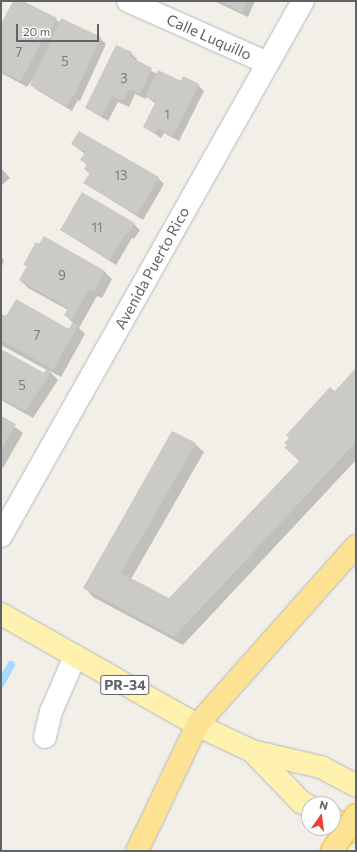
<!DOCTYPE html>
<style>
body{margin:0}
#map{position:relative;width:357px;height:852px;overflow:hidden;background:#f1efe8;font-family:Commissioner,sans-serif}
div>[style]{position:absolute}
.shadow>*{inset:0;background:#0003}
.stream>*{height:8px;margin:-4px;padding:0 4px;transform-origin:4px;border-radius:4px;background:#aadaff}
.building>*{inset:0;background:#cccac5}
.roads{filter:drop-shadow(0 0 1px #b5b8bc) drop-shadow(0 0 1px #b5b8bc)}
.minor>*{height:22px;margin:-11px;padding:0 11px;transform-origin:11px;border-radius:11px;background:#fff}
.primary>*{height:22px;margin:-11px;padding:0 11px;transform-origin:11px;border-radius:11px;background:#fff2af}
.motorway>*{height:22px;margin:-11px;padding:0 11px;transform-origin:11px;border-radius:11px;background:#fde293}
.bridges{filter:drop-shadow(0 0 1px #f9ab00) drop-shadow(0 0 1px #f9ab00)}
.motorway-bridge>*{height:22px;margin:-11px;padding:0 11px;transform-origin:11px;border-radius:11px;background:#fde293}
span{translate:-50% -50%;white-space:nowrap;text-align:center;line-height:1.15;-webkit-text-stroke:3px #fff;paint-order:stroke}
.number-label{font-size:13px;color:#7a7d7f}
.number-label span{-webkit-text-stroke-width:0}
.shield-label span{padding:1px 3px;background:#fff;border:1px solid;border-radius:3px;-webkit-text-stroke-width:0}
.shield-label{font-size:14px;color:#5f6368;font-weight:700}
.street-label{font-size:15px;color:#5f6368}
.frame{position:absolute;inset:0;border:2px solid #5f6368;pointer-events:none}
.north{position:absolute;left:301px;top:796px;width:40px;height:40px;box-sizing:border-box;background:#fff;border:1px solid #bfc1c3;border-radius:50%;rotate:14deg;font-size:11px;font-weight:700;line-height:16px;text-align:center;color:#5f6368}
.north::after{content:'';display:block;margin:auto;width:14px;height:18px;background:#ea4335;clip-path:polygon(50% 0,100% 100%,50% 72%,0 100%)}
.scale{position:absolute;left:16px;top:24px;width:83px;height:18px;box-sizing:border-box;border:2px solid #5f6368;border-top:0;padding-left:5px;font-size:12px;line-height:14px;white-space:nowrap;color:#5f6368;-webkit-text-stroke:3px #fff;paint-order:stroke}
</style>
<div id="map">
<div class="shadow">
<div style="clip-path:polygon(14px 1px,21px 1px,60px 22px,100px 38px,106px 44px,80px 101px,78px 100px,72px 111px,37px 90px,31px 85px,34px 77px,27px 87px,1px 73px,1px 26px)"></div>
<div style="clip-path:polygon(214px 1px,255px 1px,248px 17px)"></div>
<div style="clip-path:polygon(131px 53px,137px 59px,136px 62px,157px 74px,198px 85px,204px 91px,179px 141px,164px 133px,161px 138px,144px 127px,156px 104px,147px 97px,146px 99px,135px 94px,129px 107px,118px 102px,108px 121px,86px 108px)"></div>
<div style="clip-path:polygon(72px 144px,158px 178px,164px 184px,143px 220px,84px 183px,90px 174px,85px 169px,87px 165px,81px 160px,85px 154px)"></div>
<div style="clip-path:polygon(1px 168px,10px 178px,1px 186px)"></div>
<div style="clip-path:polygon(134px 224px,140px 230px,134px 239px,132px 238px,116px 265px,61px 230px)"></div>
<div style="clip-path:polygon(1px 257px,4px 260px,1px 270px)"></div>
<div style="clip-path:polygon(25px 264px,105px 272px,112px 279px,102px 298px,97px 296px,79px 328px,85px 334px,61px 377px,48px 370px,58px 380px,33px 418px,1px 400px,1px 350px,44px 374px,47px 370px,1px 345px,1px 315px,69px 330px,73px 323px,65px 315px,68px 310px,28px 288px,20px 280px,27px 267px)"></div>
<div style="clip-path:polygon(356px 370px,356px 460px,183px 645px,93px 597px,85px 588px,195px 444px,204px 452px,131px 579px,169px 599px,300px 461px,335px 393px)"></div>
<div style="clip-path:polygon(1px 417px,23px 433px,3px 468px,1px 467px)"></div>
</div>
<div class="stream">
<div style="left:1px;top:683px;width:21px;rotate:-61deg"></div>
</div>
<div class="building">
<div style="clip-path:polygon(13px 1px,23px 1px,57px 18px,50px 32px,47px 31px,21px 81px,1px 71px,1px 24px)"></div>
<div style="clip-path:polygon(219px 1px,247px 1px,242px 12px)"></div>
<div style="clip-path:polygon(61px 18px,101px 37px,74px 96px,72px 95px,66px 106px,30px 85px)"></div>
<div style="clip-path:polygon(116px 45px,132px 52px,130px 57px,152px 68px,140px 94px,129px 89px,123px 101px,112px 96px,102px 116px,85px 108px)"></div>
<div style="clip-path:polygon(158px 70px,181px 81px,183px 76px,199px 84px,173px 136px,158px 128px,155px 133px,143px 127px,156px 101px,145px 96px)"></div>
<div style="clip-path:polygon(79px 131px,159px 177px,137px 215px,83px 183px,90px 173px,84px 169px,87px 164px,80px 160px,85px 152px,71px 144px)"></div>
<div style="clip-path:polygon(82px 192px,135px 223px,128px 234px,126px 233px,110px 260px,60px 230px)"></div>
<div style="clip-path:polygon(44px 236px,105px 271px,94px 291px,89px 289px,72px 320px,64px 315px,68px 308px,19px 280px,27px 266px,23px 265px,36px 242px,39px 244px)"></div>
<div style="clip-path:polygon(16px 299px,69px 329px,72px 323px,78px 325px,53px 370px,1px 340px,1px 314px,6px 316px)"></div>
<div style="clip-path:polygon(1px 349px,44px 373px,46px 369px,51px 372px,25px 411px,1px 398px)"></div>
<div style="clip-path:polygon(356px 368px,356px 442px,174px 637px,83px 588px,172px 431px,196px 443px,121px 573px,169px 598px,299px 461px,284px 447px,287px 445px,284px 443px,289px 438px,286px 435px,330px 387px,335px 391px)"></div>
<div style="clip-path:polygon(1px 416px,16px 424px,1px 451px)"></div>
</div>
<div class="roads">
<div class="minor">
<div style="left:128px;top:1px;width:152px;rotate:24deg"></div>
<div style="left:1px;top:536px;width:614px;rotate:-60.56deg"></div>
<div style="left:45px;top:737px;width:26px;rotate:-77deg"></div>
<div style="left:51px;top:712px;width:61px;rotate:-66.8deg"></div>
</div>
<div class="primary">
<div style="left:1px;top:614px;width:225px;rotate:29.5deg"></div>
<div style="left:197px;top:725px;width:61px;rotate:25.3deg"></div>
<div style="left:252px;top:751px;width:71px;rotate:13.1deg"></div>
<div style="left:321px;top:767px;width:40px;rotate:28deg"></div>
<div style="left:252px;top:751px;width:71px;rotate:46.1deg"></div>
<div style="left:301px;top:802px;width:9px;rotate:27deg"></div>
<div style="left:333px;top:819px;width:26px;rotate:29deg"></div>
</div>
<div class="motorway">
<div style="left:137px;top:851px;width:140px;rotate:-64.5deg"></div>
<div style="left:197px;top:725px;width:239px;rotate:-48.4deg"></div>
</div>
</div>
<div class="bridges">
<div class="motorway-bridge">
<div style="left:332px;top:851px;width:43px;rotate:-56.3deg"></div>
</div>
</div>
<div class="number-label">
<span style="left:19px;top:52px">7</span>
<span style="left:65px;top:61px">5</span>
<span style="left:124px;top:78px">3</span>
<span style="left:167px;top:114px">1</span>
<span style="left:121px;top:175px">13</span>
<span style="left:97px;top:227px">11</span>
<span style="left:62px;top:275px">9</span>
<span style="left:37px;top:335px">7</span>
<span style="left:22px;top:385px">5</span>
</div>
<div class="shield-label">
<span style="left:125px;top:685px">PR-34</span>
</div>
<div class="street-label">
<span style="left:209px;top:37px;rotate:24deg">Calle Luquillo</span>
<span style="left:152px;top:268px;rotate:-61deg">Avenida Puerto Rico</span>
</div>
<div class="frame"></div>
<div class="north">N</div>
<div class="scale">20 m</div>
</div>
